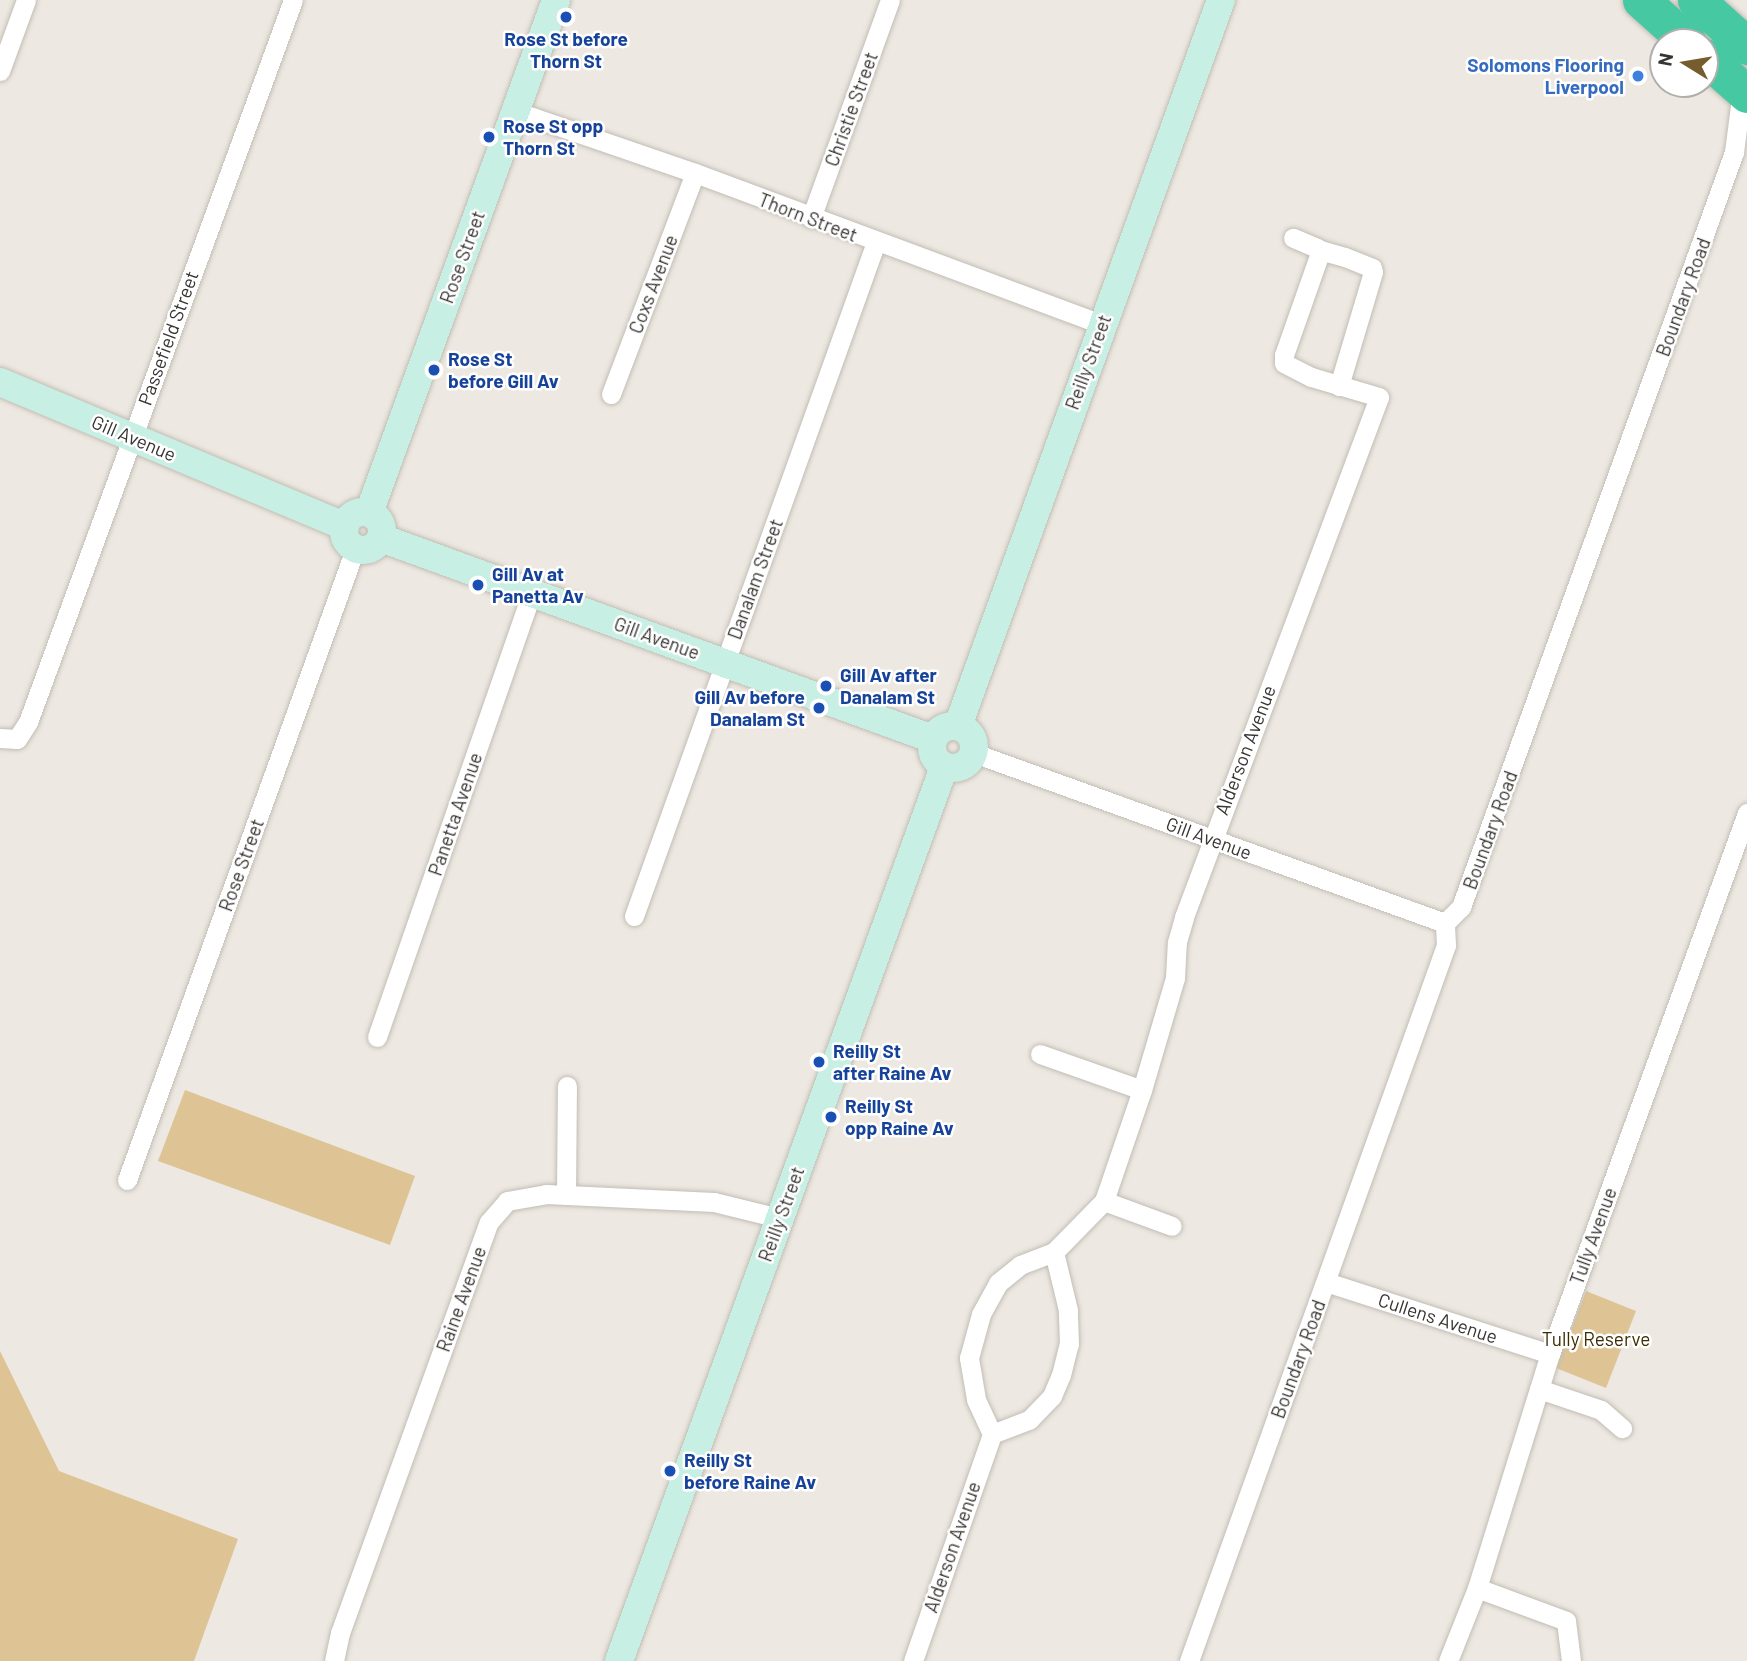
<!DOCTYPE html>
<style>
body{margin:0}
#map{position:relative;width:1747px;height:1661px;overflow:hidden;background:#ede8e1;font-family:Barlow,sans-serif}
div>[style]{position:absolute}
.green>*{inset:0;background:#dec495}
.roads{filter:drop-shadow(0 0 2px #c1bdb5) drop-shadow(0 0 2px #c1bdb5)}
.street>*{height:19px;margin:-9.5px;padding:0 9.5px;transform-origin:9.5px;border-radius:9.5px;background:#fff}
.secondary>*{height:28px;margin:-14px;padding:0 14px;transform-origin:14px;border-radius:14px;background:#c8efe3}
.secondary>.ring{margin:-14px;padding:0;box-sizing:content-box;background:none;border:28px solid #c8efe3;border-radius:50%}
.highway>*{height:37px;margin:-18.5px;padding:0 18.5px;transform-origin:18.5px;border-radius:18.5px;background:#46c9a2}
.dots>*{width:19px;height:19px;translate:-50% -50%;box-sizing:border-box;border:4px solid #fff;border-radius:50%}
span{translate:-50% -50%;white-space:nowrap;text-align:center;line-height:1.15;-webkit-text-stroke:5px #fff;paint-order:stroke}
.transit-label{font-size:19px;color:#164399;font-weight:700}
.left{translate:0 -50%;text-align:left}
.right{translate:-100% -50%;text-align:right}
.shop-label{font-size:19px;color:#366cbe;font-weight:700}
.street-label{font-size:19px;color:#373532}
.park-label{font-size:19px;color:#3e2b02}
.north{position:absolute;left:1649px;top:28px;width:70px;height:70px;box-sizing:border-box;background:#fff;border:2px solid #afaead;border-radius:50%;rotate:281deg;font-size:19px;font-weight:700;line-height:28px;text-align:center;color:#373532}
.north::after{content:'';display:block;margin:auto;width:24px;height:32px;background:#765d2e;clip-path:polygon(50% 0,100% 100%,50% 72%,0 100%)}
</style>
<div id="map">
<div class="green">
<div style="clip-path:polygon(185px 1090px,415px 1176px,390px 1245px,158px 1161px)"></div>
<div style="clip-path:polygon(1586px 1291px,1636px 1311px,1606px 1388px,1556px 1368px)"></div>
<div style="clip-path:polygon(0 1351px,59px 1471px,238px 1539px,194px 1661px,0 1661px)"></div>
</div>
<div class="roads">
<div class="street">
<div style="left:0;top:71px;width:76px;rotate:-69.9deg"></div>
<div style="left:515px;top:111px;width:190px;rotate:19deg"></div>
<div style="left:695px;top:173px;width:433px;rotate:20.4deg"></div>
<div style="left:811px;top:218px;width:232px;rotate:-70.1deg"></div>
<div style="left:1320px;top:250px;width:26px;rotate:16deg"></div>
<div style="left:1345px;top:257px;width:29px;rotate:22deg"></div>
<div style="left:1372px;top:268px;width:4px;rotate:76deg"></div>
<div style="left:1373px;top:272px;width:119px;rotate:106.6deg"></div>
<div style="left:611px;top:394px;width:236px;rotate:-69.2deg"></div>
<div style="left:0;top:738px;width:17px;rotate:3deg"></div>
<div style="left:17px;top:739px;width:20px;rotate:-57deg"></div>
<div style="left:28px;top:722px;width:769px;rotate:-69.85deg"></div>
<div style="left:974px;top:753px;width:501px;rotate:19.85deg"></div>
<div style="left:634px;top:916px;width:716px;rotate:-70.25deg"></div>
<div style="left:377px;top:1037px;width:471px;rotate:-70.8deg"></div>
<div style="left:1040px;top:1054px;width:108px;rotate:19.4deg"></div>
<div style="left:127px;top:1180px;width:671px;rotate:-70.13deg"></div>
<div style="left:566px;top:1195px;width:109px;rotate:-89.5deg"></div>
<div style="left:1104px;top:1201px;width:72px;rotate:20.2deg"></div>
<div style="left:1326px;top:1282px;width:235px;rotate:17.8deg"></div>
<div style="left:1539px;top:1389px;width:65px;rotate:18.7deg"></div>
<div style="left:1601px;top:1410px;width:28px;rotate:41deg"></div>
<div style="left:992px;top:1434px;width:40px;rotate:-21deg"></div>
<div style="left:1029px;top:1420px;width:33px;rotate:-46deg"></div>
<div style="left:1052px;top:1396px;width:23px;rotate:-67deg"></div>
<div style="left:1061px;top:1375px;width:32px;rotate:-76deg"></div>
<div style="left:1069px;top:1344px;width:34px;rotate:-92deg"></div>
<div style="left:1068px;top:1310px;width:60px;rotate:-103.6deg"></div>
<div style="left:1477px;top:1588px;width:95px;rotate:20.3deg"></div>
<div style="left:1566px;top:1621px;width:40px;rotate:82.9deg"></div>
<div style="left:334px;top:1661px;width:29px;rotate:-78deg"></div>
<div style="left:340px;top:1633px;width:437px;rotate:-70.1deg"></div>
<div style="left:489px;top:1222px;width:28px;rotate:-49deg"></div>
<div style="left:507px;top:1201px;width:40px;rotate:-10deg"></div>
<div style="left:546px;top:1194px;width:168px;rotate:2.7deg"></div>
<div style="left:714px;top:1202px;width:67px;rotate:13.8deg"></div>
<div style="left:913px;top:1661px;width:240px;rotate:-70.8deg"></div>
<div style="left:992px;top:1434px;width:38px;rotate:-115deg"></div>
<div style="left:976px;top:1399px;width:42px;rotate:-99.7deg"></div>
<div style="left:969px;top:1358px;width:46px;rotate:-74.7deg"></div>
<div style="left:981px;top:1314px;width:35px;rotate:-61deg"></div>
<div style="left:998px;top:1283px;width:28px;rotate:-39deg"></div>
<div style="left:1020px;top:1265px;width:36px;rotate:-21deg"></div>
<div style="left:1054px;top:1252px;width:71px;rotate:-45.6deg"></div>
<div style="left:1104px;top:1201px;width:117px;rotate:-71.1deg"></div>
<div style="left:1142px;top:1090px;width:117px;rotate:-73.6deg"></div>
<div style="left:1175px;top:978px;width:36px;rotate:-87deg"></div>
<div style="left:1177px;top:942px;width:26px;rotate:-74deg"></div>
<div style="left:1184px;top:917px;width:555px;rotate:-69.44deg"></div>
<div style="left:1379px;top:397px;width:71px;rotate:-163.6deg"></div>
<div style="left:1311px;top:377px;width:30px;rotate:-153deg"></div>
<div style="left:1284px;top:363px;width:8px;rotate:-90deg"></div>
<div style="left:1284px;top:355px;width:108px;rotate:-70.6deg"></div>
<div style="left:1320px;top:253px;width:6px;rotate:-121deg"></div>
<div style="left:1317px;top:248px;width:26px;rotate:-157deg"></div>
<div style="left:1189px;top:1661px;width:761px;rotate:-70.25deg"></div>
<div style="left:1446px;top:945px;width:22px;rotate:-93deg"></div>
<div style="left:1445px;top:923px;width:23px;rotate:-45deg"></div>
<div style="left:1461px;top:907px;width:803px;rotate:-70.12deg"></div>
<div style="left:1734px;top:152px;width:63px;rotate:-82.6deg"></div>
<div style="left:1448px;top:1661px;width:79px;rotate:-68.3deg"></div>
<div style="left:1477px;top:1588px;width:245px;rotate:-72.7deg"></div>
<div style="left:1550px;top:1354px;width:576px;rotate:-69.99deg"></div>
</div>
<div class="secondary">
<div style="left:0;top:382px;width:374px;rotate:22.7deg"></div>
<div class="ring" style="left:344px;top:512px;width:10px;height:10px"></div>
<div style="left:369px;top:513px;width:546px;rotate:-69.97deg"></div>
<div style="left:381px;top:538px;width:587px;rotate:20.01deg"></div>
<div class="ring" style="left:932px;top:726px;width:14px;height:14px"></div>
<div style="left:958px;top:726px;width:772px;rotate:-70.09deg"></div>
<div style="left:619px;top:1661px;width:951px;rotate:-70.02deg"></div>
</div>
<div class="highway">
<div style="left:1641px;top:0;width:63px;rotate:41.8deg"></div>
<div style="left:1696px;top:0;width:69px;rotate:42deg"></div>
<div style="left:1705px;top:57px;width:56px;rotate:41.4deg"></div>
</div>
</div>
<div class="dots">
<div style="left:566px;top:17px;background:#1a4fb4"></div>
<div style="left:1638px;top:76px;background:#3f7fe0"></div>
<div style="left:489px;top:137px;background:#1a4fb4"></div>
<div style="left:434px;top:370px;background:#1a4fb4"></div>
<div style="left:478px;top:585px;background:#1a4fb4"></div>
<div style="left:826px;top:686px;background:#1a4fb4"></div>
<div style="left:819px;top:708px;background:#1a4fb4"></div>
<div style="left:819px;top:1062px;background:#1a4fb4"></div>
<div style="left:831px;top:1117px;background:#1a4fb4"></div>
<div style="left:670px;top:1471px;background:#1a4fb4"></div>
</div>
<div class="transit-label">
<span style="left:566px;top:50px">Rose St before<br>Thorn St</span>
<span class="left" style="left:503px;top:137px">Rose St opp<br>Thorn St</span>
<span class="left" style="left:448px;top:370px">Rose St<br>before Gill Av</span>
<span class="left" style="left:492px;top:585px">Gill Av at<br>Panetta Av</span>
<span class="left" style="left:840px;top:686px">Gill Av after<br>Danalam St</span>
<span class="right" style="left:805px;top:708px">Gill Av before<br>Danalam St</span>
<span class="left" style="left:833px;top:1062px">Reilly St<br>after Raine Av</span>
<span class="left" style="left:845px;top:1117px">Reilly St<br>opp Raine Av</span>
<span class="left" style="left:684px;top:1471px">Reilly St<br>before Raine Av</span>
</div>
<div class="shop-label">
<span class="right" style="left:1624px;top:76px">Solomons Flooring<br>Liverpool</span>
</div>
<div class="street-label">
<span style="left:851px;top:109px;rotate:-70deg">Christie Street</span>
<span style="left:808px;top:217px;rotate:21deg">Thorn Street</span>
<span style="left:462px;top:257px;rotate:-70deg">Rose Street</span>
<span style="left:653px;top:284px;rotate:-69deg">Coxs Avenue</span>
<span style="left:1683px;top:297px;rotate:-70deg">Boundary Road</span>
<span style="left:168px;top:338px;rotate:-70deg">Passefield Street</span>
<span style="left:1088px;top:362px;rotate:-70deg">Reilly Street</span>
<span style="left:134px;top:438px;rotate:23deg">Gill Avenue</span>
<span style="left:755px;top:579px;rotate:-70deg">Danalam Street</span>
<span style="left:657px;top:638px;rotate:20deg">Gill Avenue</span>
<span style="left:1245px;top:750px;rotate:-69deg">Alderson Avenue</span>
<span style="left:455px;top:814px;rotate:-71deg">Panetta Avenue</span>
<span style="left:1490px;top:830px;rotate:-70deg">Boundary Road</span>
<span style="left:1209px;top:838px;rotate:20deg">Gill Avenue</span>
<span style="left:241px;top:865px;rotate:-70deg">Rose Street</span>
<span style="left:781px;top:1214px;rotate:-70deg">Reilly Street</span>
<span style="left:1593px;top:1236px;rotate:-70deg">Tully Avenue</span>
<span style="left:461px;top:1299px;rotate:-70deg">Raine Avenue</span>
<span style="left:1438px;top:1318px;rotate:18deg">Cullens Avenue</span>
<span style="left:1298px;top:1359px;rotate:-70deg">Boundary Road</span>
<span style="left:952px;top:1547px;rotate:-71deg">Alderson Avenue</span>
</div>
<div class="park-label">
<span style="left:1596px;top:1339px">Tully Reserve</span>
</div>
<div class="north">N</div>
</div>
